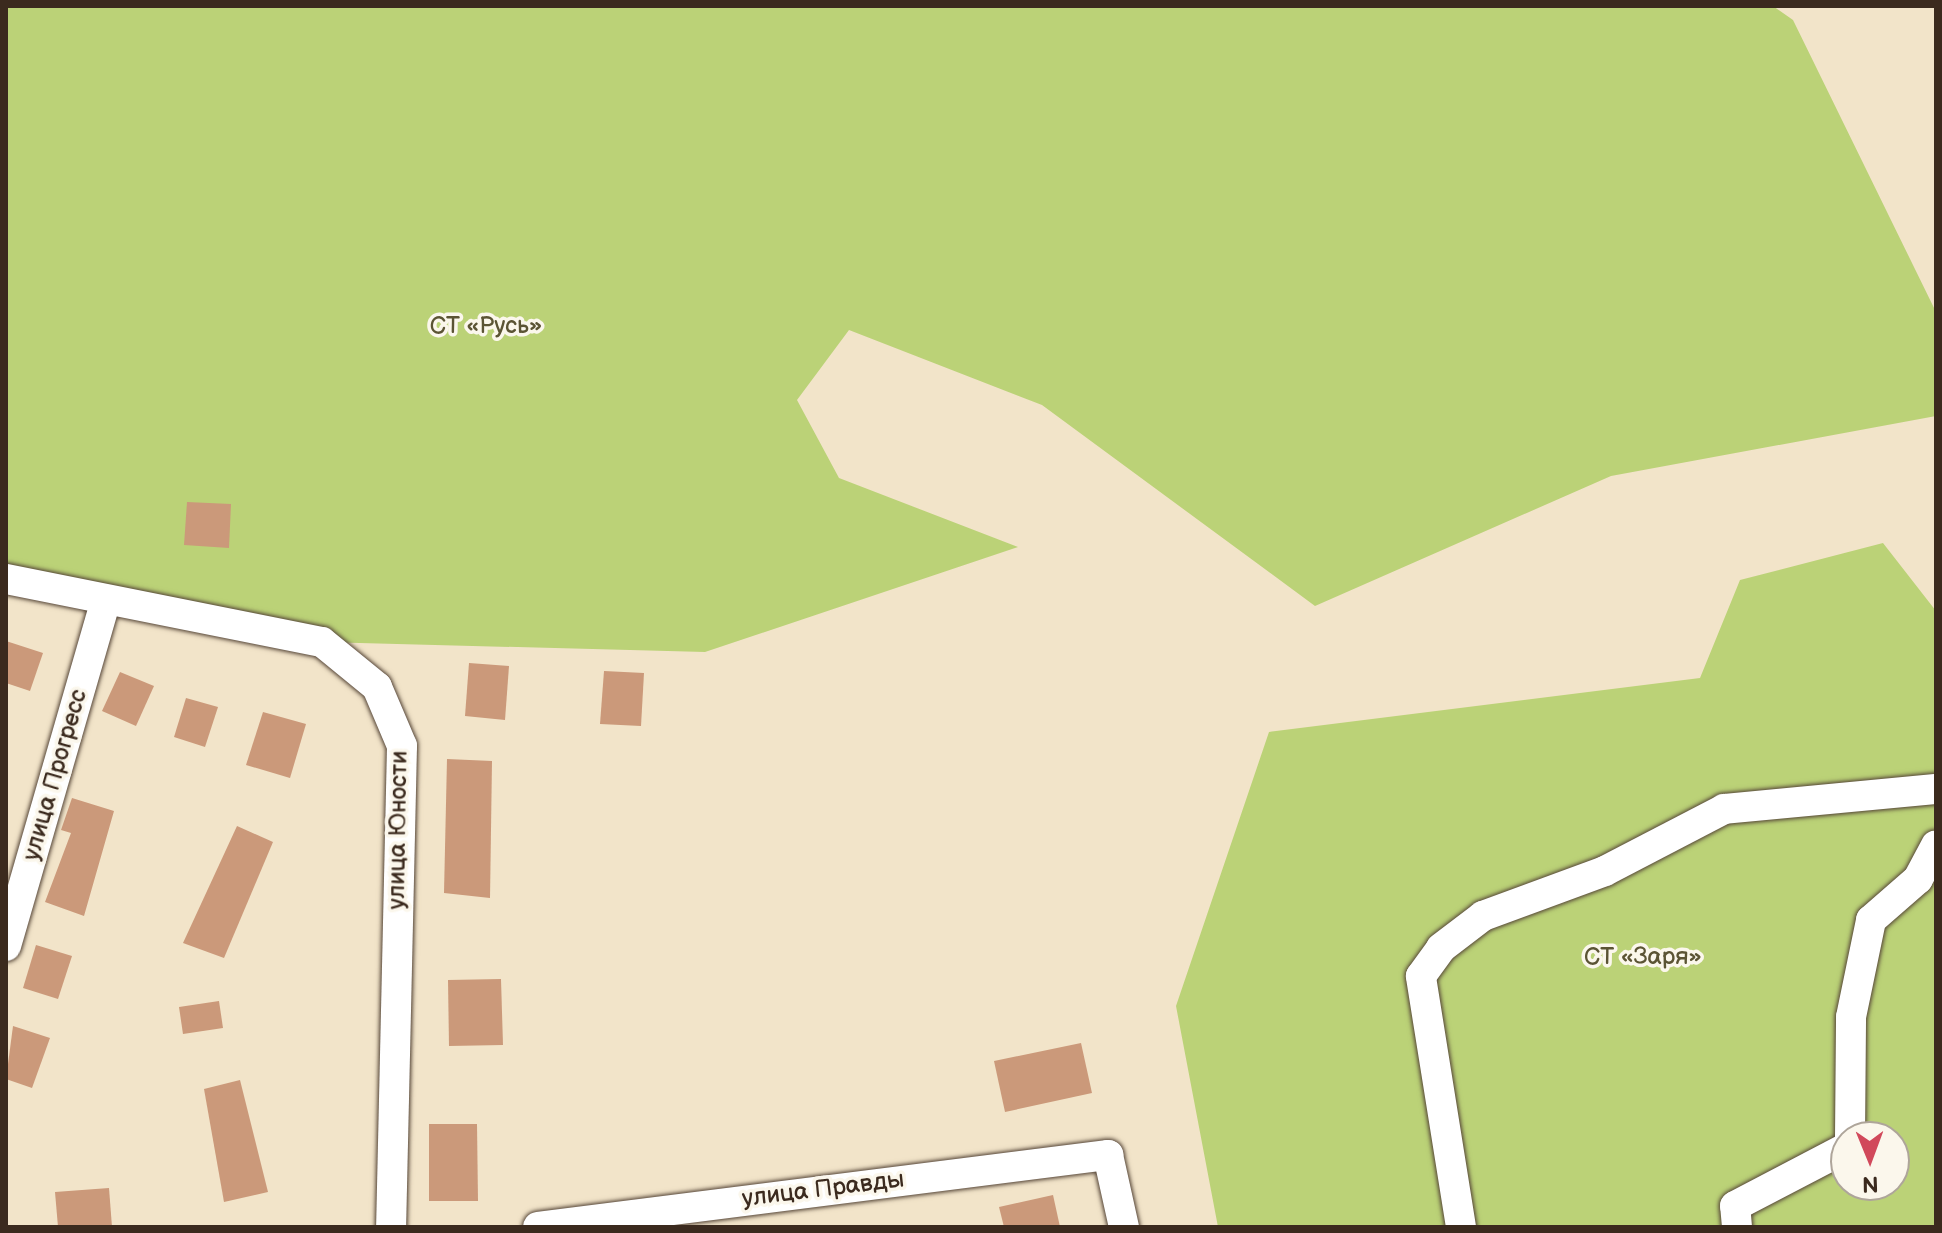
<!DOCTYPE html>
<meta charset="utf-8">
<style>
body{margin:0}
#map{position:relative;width:1942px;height:1233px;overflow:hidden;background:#f2e4c9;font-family:"Balsamiq Sans",sans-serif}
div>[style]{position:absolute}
.green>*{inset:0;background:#bbd277}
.building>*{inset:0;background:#cb997a}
.roads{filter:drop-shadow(0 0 2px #564638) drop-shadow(0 0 2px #564638)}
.minor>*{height:30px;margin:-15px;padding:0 15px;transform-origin:15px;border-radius:15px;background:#fff}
span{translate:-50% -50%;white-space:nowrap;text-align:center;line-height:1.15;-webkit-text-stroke:7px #fbf7ec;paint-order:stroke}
.park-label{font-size:24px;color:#5b5434}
.street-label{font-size:24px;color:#3b2a1e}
.frame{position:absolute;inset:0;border:8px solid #3b2a1e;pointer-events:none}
.north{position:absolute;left:1830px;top:1121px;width:80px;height:80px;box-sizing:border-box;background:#fbf7ec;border:2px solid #aea59a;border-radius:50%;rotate:179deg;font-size:22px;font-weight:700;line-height:32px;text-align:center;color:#3b2a1e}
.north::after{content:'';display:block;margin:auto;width:28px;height:36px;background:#d1495b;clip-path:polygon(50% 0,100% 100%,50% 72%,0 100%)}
</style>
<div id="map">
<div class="green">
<div style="clip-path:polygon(6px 6px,1773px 6px,1793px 20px,1936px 312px,1936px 416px,1611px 476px,1315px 606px,1042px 405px,849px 330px,797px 400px,839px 478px,1018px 547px,705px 652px,322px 642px,6px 579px)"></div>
<div style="clip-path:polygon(evenodd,1883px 543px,1936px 611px,1936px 1227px,1218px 1227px,1176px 1006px,1269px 732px,1700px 678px,1740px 580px,1883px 543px,1846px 1137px,1894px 1137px,1894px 1185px,1846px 1185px,1846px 1137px)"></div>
</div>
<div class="building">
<div style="clip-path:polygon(187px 502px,231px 504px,229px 548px,184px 545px)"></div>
<div style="clip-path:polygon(6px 641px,43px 653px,30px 691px,6px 683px)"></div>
<div style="clip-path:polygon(469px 663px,509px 666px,505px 720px,465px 716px)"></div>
<div style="clip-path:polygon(604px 671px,644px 673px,641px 726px,600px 724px)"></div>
<div style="clip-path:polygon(120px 672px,154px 686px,136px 726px,102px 711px)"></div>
<div style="clip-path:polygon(186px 698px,218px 707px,205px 747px,174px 737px)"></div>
<div style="clip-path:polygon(263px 712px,306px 724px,290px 778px,246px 765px)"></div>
<div style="clip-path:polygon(447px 759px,492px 761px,490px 898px,444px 893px)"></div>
<div style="clip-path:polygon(72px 798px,114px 811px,84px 916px,45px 902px,71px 833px,61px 830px)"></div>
<div style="clip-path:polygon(237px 826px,273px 842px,224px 958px,183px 943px)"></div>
<div style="clip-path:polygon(36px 945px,72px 956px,58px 999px,23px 988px)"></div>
<div style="clip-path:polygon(501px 979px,503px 1045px,449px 1046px,448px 980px)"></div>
<div style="clip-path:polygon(219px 1001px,223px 1028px,183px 1034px,179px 1007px)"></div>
<div style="clip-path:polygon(13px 1026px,50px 1038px,32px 1088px,6px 1079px)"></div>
<div style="clip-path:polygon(1081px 1043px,1092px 1093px,1005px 1112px,994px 1061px)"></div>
<div style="clip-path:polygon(240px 1080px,268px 1192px,224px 1202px,204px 1089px)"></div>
<div style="clip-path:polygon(429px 1124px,477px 1124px,478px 1201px,429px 1201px)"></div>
<div style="clip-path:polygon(109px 1188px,112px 1227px,58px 1227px,55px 1192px)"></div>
<div style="clip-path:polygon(1053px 1195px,1060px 1227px,1004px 1227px,999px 1207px)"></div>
</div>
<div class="roads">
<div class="minor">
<div style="left:6px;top:579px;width:322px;rotate:11.3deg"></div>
<div style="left:322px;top:642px;width:71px;rotate:39.3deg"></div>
<div style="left:377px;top:687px;width:64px;rotate:67deg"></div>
<div style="left:402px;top:746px;width:481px;rotate:91.3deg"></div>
<div style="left:6px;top:946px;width:357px;rotate:-73.9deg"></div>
<div style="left:1850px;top:1137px;width:120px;rotate:-89.5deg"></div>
<div style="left:1851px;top:1017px;width:99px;rotate:-78.3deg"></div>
<div style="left:1871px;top:920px;width:62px;rotate:-41.1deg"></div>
<div style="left:1918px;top:879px;width:38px;rotate:-62deg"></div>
<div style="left:538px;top:1227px;width:575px;rotate:-7.2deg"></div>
<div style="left:1108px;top:1155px;width:74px;rotate:77.5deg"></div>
<div style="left:1461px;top:1227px;width:254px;rotate:-99.1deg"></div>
<div style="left:1421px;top:976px;width:34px;rotate:-54deg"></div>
<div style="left:1441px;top:948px;width:53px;rotate:-37.3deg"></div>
<div style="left:1483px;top:916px;width:130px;rotate:-20.2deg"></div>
<div style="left:1605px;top:871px;width:134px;rotate:-27.5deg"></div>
<div style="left:1724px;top:809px;width:213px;rotate:-5.4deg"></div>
<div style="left:1737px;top:1227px;width:21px;rotate:-95deg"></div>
<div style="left:1735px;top:1206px;width:125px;rotate:-27.6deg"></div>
</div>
</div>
<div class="park-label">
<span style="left:486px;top:326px">СТ «Русь»</span>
<span style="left:1643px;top:957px">СТ «Заря»</span>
</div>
<div class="street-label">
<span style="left:55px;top:775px;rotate:-74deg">улица Прогресс</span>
<span style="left:398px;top:830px;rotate:-89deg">улица Юности</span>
<span style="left:823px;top:1189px;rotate:-7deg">улица Правды</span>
</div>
<div class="frame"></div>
<div class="north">N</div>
</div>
